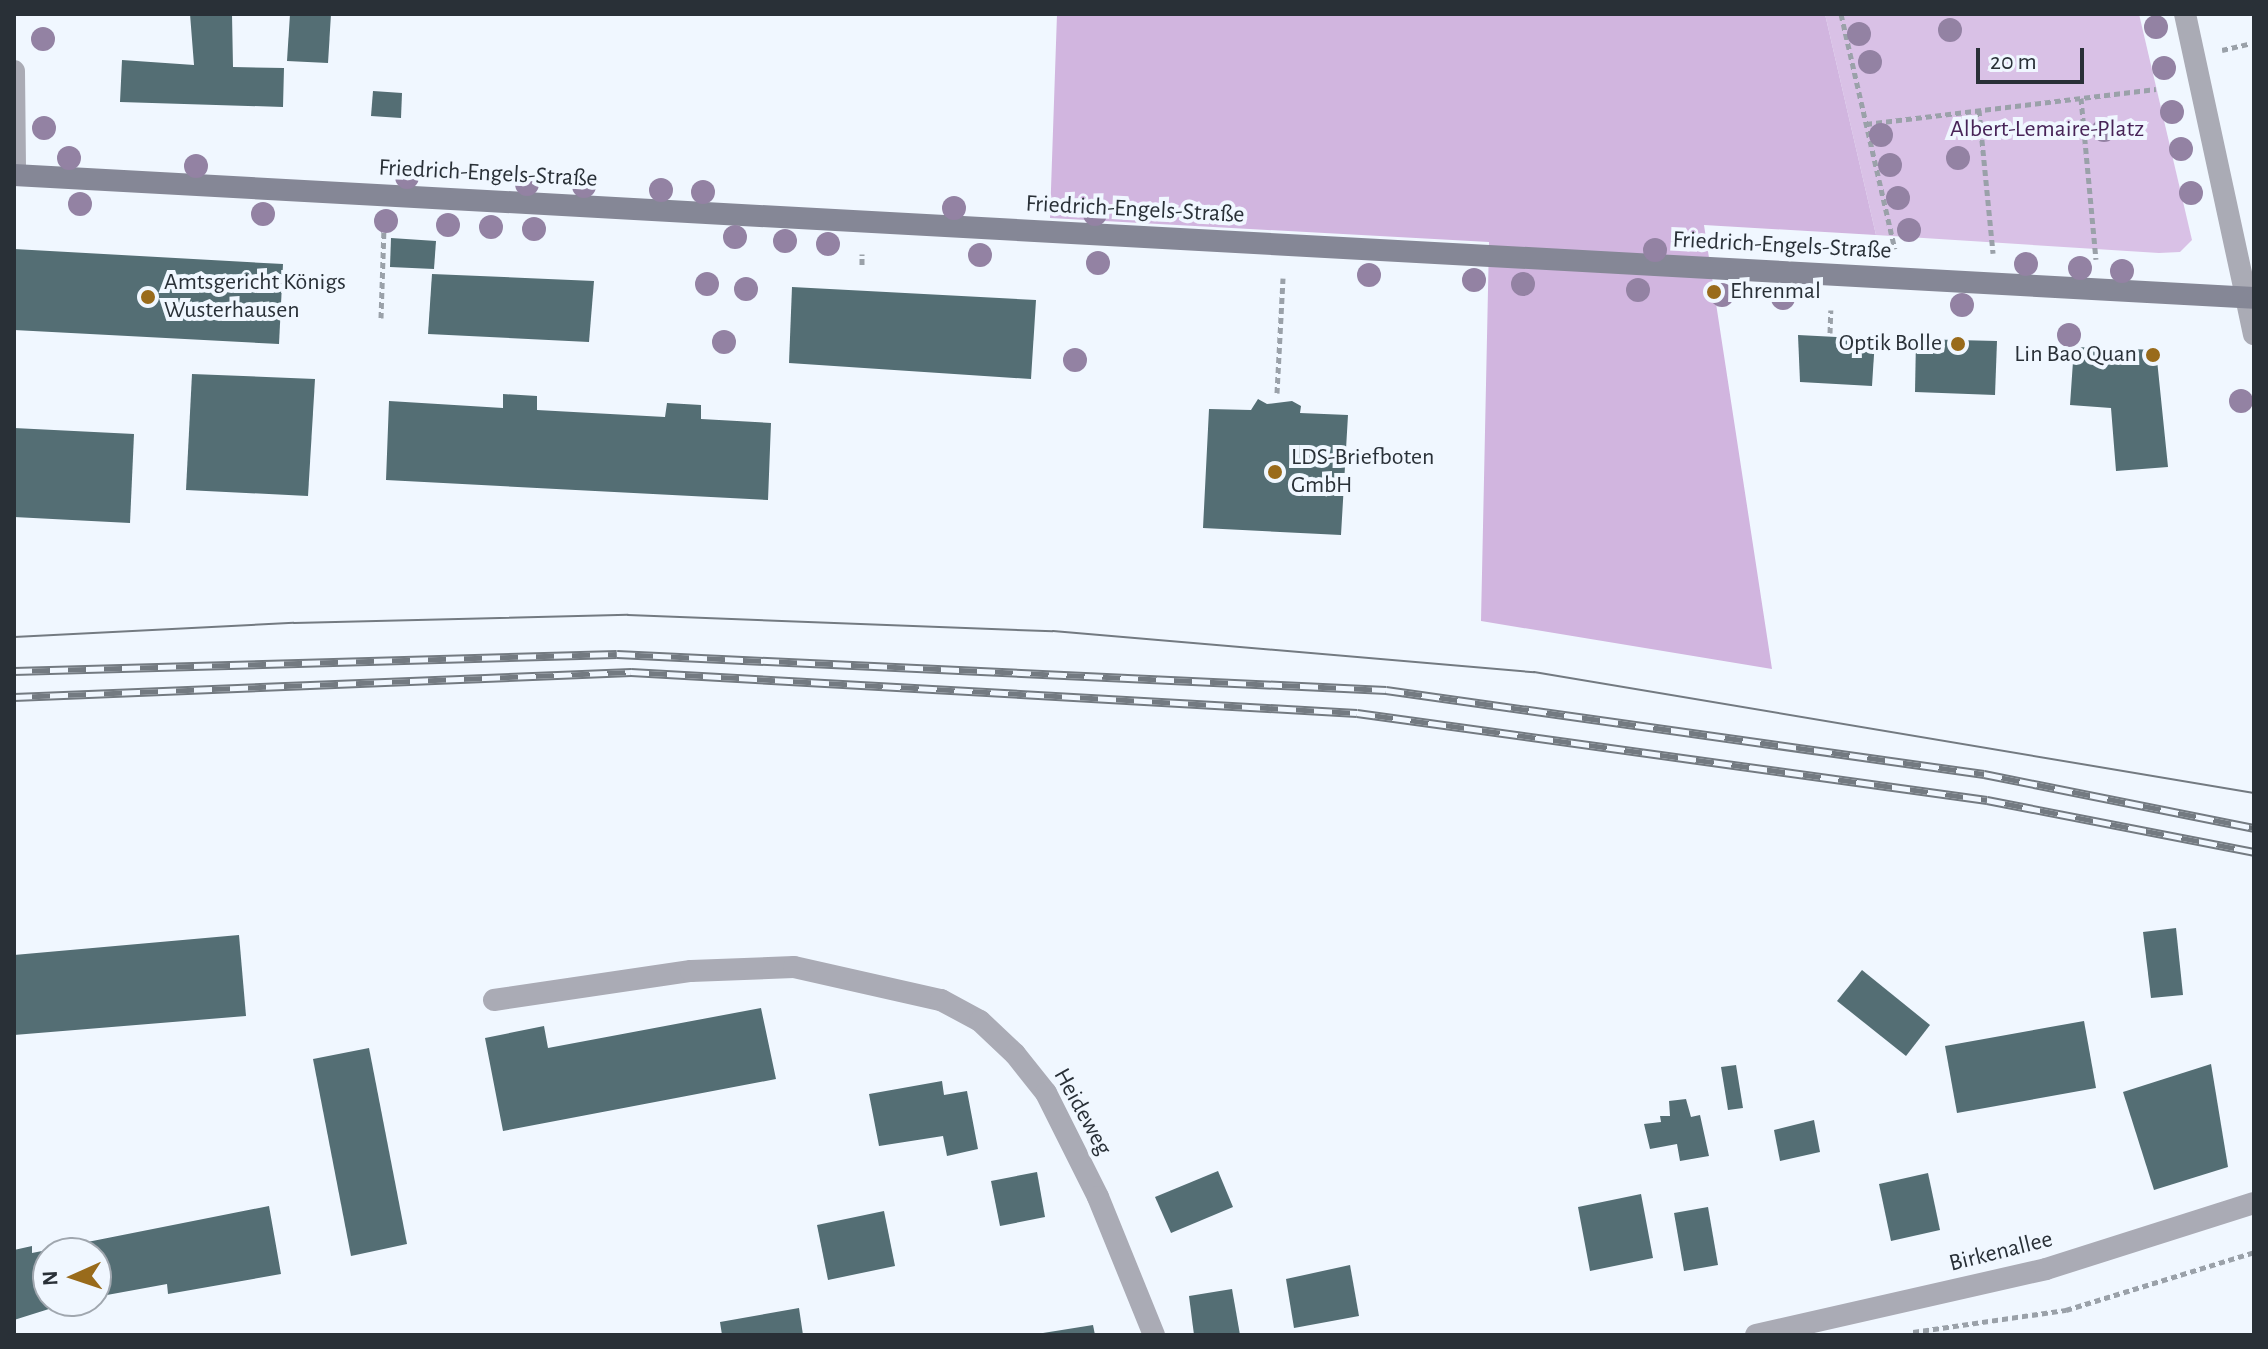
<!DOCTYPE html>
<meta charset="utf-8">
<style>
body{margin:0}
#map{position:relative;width:2268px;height:1349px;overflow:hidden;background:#f0f7ff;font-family:"Alegreya Sans",sans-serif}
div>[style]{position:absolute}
.green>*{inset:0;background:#d9c1e6}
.forest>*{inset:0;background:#d1b5df}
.building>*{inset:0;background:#546e74}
.path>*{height:5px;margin-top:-2.5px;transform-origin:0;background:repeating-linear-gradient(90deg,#9aa1a9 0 6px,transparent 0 10px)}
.service>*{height:22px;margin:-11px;padding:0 11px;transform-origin:11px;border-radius:11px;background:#aaabb5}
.minor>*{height:22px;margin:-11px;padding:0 11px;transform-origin:11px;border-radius:11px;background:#aaabb5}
.tertiary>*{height:22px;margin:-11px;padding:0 11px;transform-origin:11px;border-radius:11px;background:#aaabb5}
.secondary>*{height:22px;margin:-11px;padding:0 11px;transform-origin:11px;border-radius:11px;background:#858796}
.tram>*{height:2px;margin:-1px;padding:0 1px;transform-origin:1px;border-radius:1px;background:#737a81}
.rail>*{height:9px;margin-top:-4.5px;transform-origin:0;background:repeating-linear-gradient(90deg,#f0f7ff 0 18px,#737a81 0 36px);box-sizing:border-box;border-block:2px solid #737a81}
.trees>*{width:24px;height:24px;margin:-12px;border-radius:50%;background:#9382a3}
.dots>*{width:22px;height:22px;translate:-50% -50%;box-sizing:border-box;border:4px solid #f0f7ff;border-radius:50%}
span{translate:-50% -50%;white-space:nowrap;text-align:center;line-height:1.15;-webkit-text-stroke:8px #f0f7ff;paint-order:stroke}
.park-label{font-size:24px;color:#472357}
.street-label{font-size:24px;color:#293037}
.poi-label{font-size:24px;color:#293037}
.left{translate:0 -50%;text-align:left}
.right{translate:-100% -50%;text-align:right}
.frame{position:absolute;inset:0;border:16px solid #293037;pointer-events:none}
.north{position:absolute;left:32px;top:1237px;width:80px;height:80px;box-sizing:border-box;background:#f0f7ff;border:2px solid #a0a7af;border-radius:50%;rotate:267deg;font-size:22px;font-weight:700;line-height:32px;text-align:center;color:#293037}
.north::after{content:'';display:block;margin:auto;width:28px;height:36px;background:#996b1b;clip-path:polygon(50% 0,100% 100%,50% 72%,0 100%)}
.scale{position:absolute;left:1976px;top:48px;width:108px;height:36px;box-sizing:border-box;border:4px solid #293037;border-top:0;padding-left:10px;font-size:24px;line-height:28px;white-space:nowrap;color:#293037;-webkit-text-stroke:6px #f0f7ff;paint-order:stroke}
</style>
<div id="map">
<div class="green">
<div style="clip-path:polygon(1825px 14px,2139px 14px,2192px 240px,2180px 252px,2159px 253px,1876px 235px)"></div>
</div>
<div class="forest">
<div style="clip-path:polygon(1057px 14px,1825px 14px,1876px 235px,1704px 225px,1772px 669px,1481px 621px,1489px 242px,1050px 218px)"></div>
</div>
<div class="building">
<div style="clip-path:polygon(190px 14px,232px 14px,233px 67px,284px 68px,283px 107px,120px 102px,122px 60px,194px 65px)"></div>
<div style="clip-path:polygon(290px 14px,331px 14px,328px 63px,287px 61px)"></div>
<div style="clip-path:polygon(373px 91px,402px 93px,401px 118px,371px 116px)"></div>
<div style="clip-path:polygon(391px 238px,436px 241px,434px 269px,390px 267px)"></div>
<div style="clip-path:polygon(14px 249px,283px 264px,279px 344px,14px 330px)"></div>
<div style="clip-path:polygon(432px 274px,594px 281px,589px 342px,428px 334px)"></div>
<div style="clip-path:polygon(792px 287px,1036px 300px,1031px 379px,789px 363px)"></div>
<div style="clip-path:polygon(1798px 335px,1875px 339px,1872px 386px,1800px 382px)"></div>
<div style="clip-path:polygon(1916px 339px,1997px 341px,1995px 395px,1915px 392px)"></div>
<div style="clip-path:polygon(2074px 347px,2156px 350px,2168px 467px,2116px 471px,2111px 408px,2070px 405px)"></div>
<div style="clip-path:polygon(192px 374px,315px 379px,308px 496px,186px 490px)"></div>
<div style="clip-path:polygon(503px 394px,537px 396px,537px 410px,665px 417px,667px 403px,701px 405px,701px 419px,771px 423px,768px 500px,386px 480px,389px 401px,503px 408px)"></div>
<div style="clip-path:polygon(1258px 399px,1267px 404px,1292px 401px,1301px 406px,1300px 413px,1348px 415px,1341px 535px,1203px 528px,1209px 409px,1251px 410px)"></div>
<div style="clip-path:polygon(14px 428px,134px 434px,130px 523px,14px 517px)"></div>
<div style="clip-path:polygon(2176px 928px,2183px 995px,2151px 998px,2143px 932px)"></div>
<div style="clip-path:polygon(239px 935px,246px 1016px,14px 1035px,14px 955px)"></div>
<div style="clip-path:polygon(1862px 970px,1930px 1025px,1906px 1056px,1837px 1001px)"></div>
<div style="clip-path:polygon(761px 1008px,776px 1079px,503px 1131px,485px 1038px,544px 1026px,548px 1048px)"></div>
<div style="clip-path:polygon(2084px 1021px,2096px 1088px,1957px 1113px,1945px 1046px)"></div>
<div style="clip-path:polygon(369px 1048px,407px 1244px,351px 1256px,313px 1059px)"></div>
<div style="clip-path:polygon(2211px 1064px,2228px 1167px,2154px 1190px,2123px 1092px)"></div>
<div style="clip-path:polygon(1736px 1065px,1743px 1108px,1728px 1110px,1721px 1067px)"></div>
<div style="clip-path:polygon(942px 1081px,944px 1095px,967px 1091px,978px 1149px,947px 1156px,943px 1136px,879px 1146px,869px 1094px)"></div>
<div style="clip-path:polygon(1686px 1099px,1691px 1117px,1700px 1115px,1709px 1156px,1680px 1161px,1677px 1144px,1650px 1149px,1644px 1124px,1661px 1122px,1660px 1116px,1670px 1116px,1669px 1101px)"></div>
<div style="clip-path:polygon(1814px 1120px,1820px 1152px,1780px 1161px,1774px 1130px)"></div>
<div style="clip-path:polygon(1218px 1171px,1233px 1207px,1171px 1233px,1155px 1197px)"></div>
<div style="clip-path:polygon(1037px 1172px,1045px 1217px,1000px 1226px,991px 1181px)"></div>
<div style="clip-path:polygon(1928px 1173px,1940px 1230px,1891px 1241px,1879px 1184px)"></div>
<div style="clip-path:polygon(1641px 1194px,1653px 1258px,1590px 1271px,1578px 1207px)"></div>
<div style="clip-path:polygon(269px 1206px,281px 1274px,168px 1294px,167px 1284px,96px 1297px,96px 1253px,48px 1253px,48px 1301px,68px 1303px,14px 1320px,14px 1250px,32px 1246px,32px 1253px)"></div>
<div style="clip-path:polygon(1708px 1207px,1718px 1265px,1684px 1271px,1674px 1213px)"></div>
<div style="clip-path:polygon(884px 1211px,895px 1266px,828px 1280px,817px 1225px)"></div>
<div style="clip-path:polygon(1350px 1265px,1359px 1316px,1294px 1328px,1286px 1279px)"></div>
<div style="clip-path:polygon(1232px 1289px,1240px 1335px,1194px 1335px,1189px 1296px)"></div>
<div style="clip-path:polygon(799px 1308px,803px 1335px,722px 1335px,720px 1322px)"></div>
<div style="clip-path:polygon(1093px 1325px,1095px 1335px,1044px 1335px,1043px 1333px)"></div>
</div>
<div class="path">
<div style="left:1841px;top:14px;width:241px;rotate:77.1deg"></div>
<div style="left:2222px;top:50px;width:27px;rotate:-13deg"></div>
<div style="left:2081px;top:98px;width:162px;rotate:84.7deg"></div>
<div style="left:1979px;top:110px;width:144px;rotate:84.4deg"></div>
<div style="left:1866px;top:124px;width:292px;rotate:-6.9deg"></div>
<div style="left:862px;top:265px;width:11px;rotate:-90deg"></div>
<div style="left:381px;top:318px;width:90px;rotate:-88.1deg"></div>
<div style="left:1830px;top:333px;width:23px;rotate:-88deg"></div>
<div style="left:1277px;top:393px;width:115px;rotate:-87deg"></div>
<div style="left:1913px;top:1332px;width:155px;rotate:-8.2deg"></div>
<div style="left:2066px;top:1310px;width:197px;rotate:-17.1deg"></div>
</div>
<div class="service">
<div style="left:14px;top:71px;width:104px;rotate:89.4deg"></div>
<div style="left:494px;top:1000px;width:199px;rotate:-8.4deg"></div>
<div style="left:691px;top:971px;width:103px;rotate:-2.2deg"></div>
</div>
<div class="minor">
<div style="left:2185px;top:14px;width:289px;rotate:77.8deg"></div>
<div style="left:794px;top:967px;width:151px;rotate:12.7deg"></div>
<div style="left:941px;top:1000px;width:44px;rotate:28.3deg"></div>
<div style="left:980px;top:1021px;width:48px;rotate:43.3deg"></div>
<div style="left:1015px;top:1054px;width:50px;rotate:51.5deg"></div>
<div style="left:1046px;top:1093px;width:116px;rotate:63.4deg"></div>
<div style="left:1098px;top:1197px;width:149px;rotate:67.9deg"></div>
<div style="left:1756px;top:1335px;width:297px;rotate:-12.8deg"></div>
<div style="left:2046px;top:1269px;width:218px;rotate:-17.6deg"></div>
</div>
<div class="tertiary">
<div style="left:2246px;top:297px;width:38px;rotate:78deg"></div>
</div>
<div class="secondary">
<div style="left:14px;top:175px;width:2243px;rotate:3.14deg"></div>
</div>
<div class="tram">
<div style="left:14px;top:637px;width:280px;rotate:-2.9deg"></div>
<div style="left:294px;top:623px;width:334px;rotate:-1.4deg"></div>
<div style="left:628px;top:615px;width:425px;rotate:2.2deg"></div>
<div style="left:1053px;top:631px;width:483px;rotate:4.9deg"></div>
<div style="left:1534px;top:672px;width:730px;rotate:9.54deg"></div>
</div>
<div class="rail">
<div style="left:14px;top:671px;width:603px;rotate:-1.61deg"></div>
<div style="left:617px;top:654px;width:770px;rotate:2.68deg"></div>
<div style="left:1386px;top:690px;width:604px;rotate:8deg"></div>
<div style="left:1984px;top:774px;width:275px;rotate:11.3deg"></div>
<div style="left:14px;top:697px;width:618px;rotate:-2.32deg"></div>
<div style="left:631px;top:672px;width:727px;rotate:3.23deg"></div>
<div style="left:1357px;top:713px;width:636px;rotate:7.86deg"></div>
<div style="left:1987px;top:800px;width:272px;rotate:11deg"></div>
</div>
<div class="trees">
<div style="left:2156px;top:27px"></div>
<div style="left:1950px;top:30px"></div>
<div style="left:1859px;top:34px"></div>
<div style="left:43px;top:39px"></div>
<div style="left:1870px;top:62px"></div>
<div style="left:2164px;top:68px"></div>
<div style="left:2172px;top:112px"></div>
<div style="left:44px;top:128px"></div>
<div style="left:2104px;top:130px"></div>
<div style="left:1881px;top:135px"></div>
<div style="left:2181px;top:149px"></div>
<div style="left:69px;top:158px"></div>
<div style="left:1958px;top:158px"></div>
<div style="left:1890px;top:165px"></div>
<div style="left:196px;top:166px"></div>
<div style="left:407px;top:177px"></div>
<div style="left:527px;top:184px"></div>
<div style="left:584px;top:186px"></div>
<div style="left:661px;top:190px"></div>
<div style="left:703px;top:192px"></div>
<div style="left:2191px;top:193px"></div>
<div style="left:1898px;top:198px"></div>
<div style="left:80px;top:204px"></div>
<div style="left:954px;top:208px"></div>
<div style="left:263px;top:214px"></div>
<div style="left:1095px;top:214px"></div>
<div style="left:386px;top:221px"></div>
<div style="left:448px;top:225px"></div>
<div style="left:491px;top:227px"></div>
<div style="left:534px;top:229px"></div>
<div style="left:1909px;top:230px"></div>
<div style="left:735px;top:237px"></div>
<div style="left:785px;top:241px"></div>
<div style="left:828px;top:244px"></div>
<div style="left:1655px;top:250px"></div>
<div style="left:980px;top:255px"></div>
<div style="left:1098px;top:263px"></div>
<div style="left:2026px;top:264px"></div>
<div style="left:2080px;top:268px"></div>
<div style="left:2122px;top:271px"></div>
<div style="left:1369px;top:275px"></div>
<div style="left:1474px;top:280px"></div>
<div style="left:707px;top:284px"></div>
<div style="left:1523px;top:284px"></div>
<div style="left:746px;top:289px"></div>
<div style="left:1638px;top:290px"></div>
<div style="left:1722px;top:295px"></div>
<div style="left:1783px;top:298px"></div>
<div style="left:1962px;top:305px"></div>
<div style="left:2069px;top:335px"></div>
<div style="left:724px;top:342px"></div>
<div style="left:1075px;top:360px"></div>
<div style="left:2241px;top:401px"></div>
</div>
<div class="dots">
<div style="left:1714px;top:292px;background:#996b1b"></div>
<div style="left:148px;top:297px;background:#996b1b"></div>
<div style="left:1958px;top:344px;background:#996b1b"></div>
<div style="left:2153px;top:355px;background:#996b1b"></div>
<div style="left:1275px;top:472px;background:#996b1b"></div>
</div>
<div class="park-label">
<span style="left:2047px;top:130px">Albert-Lemaire-Platz</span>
</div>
<div class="street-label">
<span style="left:488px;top:174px;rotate:3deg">Friedrich-Engels-Straße</span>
<span style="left:1135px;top:210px;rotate:3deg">Friedrich-Engels-Straße</span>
<span style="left:1782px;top:246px;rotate:3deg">Friedrich-Engels-Straße</span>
<span style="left:1082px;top:1112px;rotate:61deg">Heideweg</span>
<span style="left:2001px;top:1252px;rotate:-14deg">Birkenallee</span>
</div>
<div class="poi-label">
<span class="left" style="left:164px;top:297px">Amtsgericht Königs<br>Wusterhausen</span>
<span class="left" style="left:1730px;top:292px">Ehrenmal</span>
<span class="right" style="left:1942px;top:344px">Optik Bolle</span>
<span class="right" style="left:2137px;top:355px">Lin Bao Quan</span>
<span class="left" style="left:1291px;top:472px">LDS-Briefboten<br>GmbH</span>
</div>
<div class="frame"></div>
<div class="north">N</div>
<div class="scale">20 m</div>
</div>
